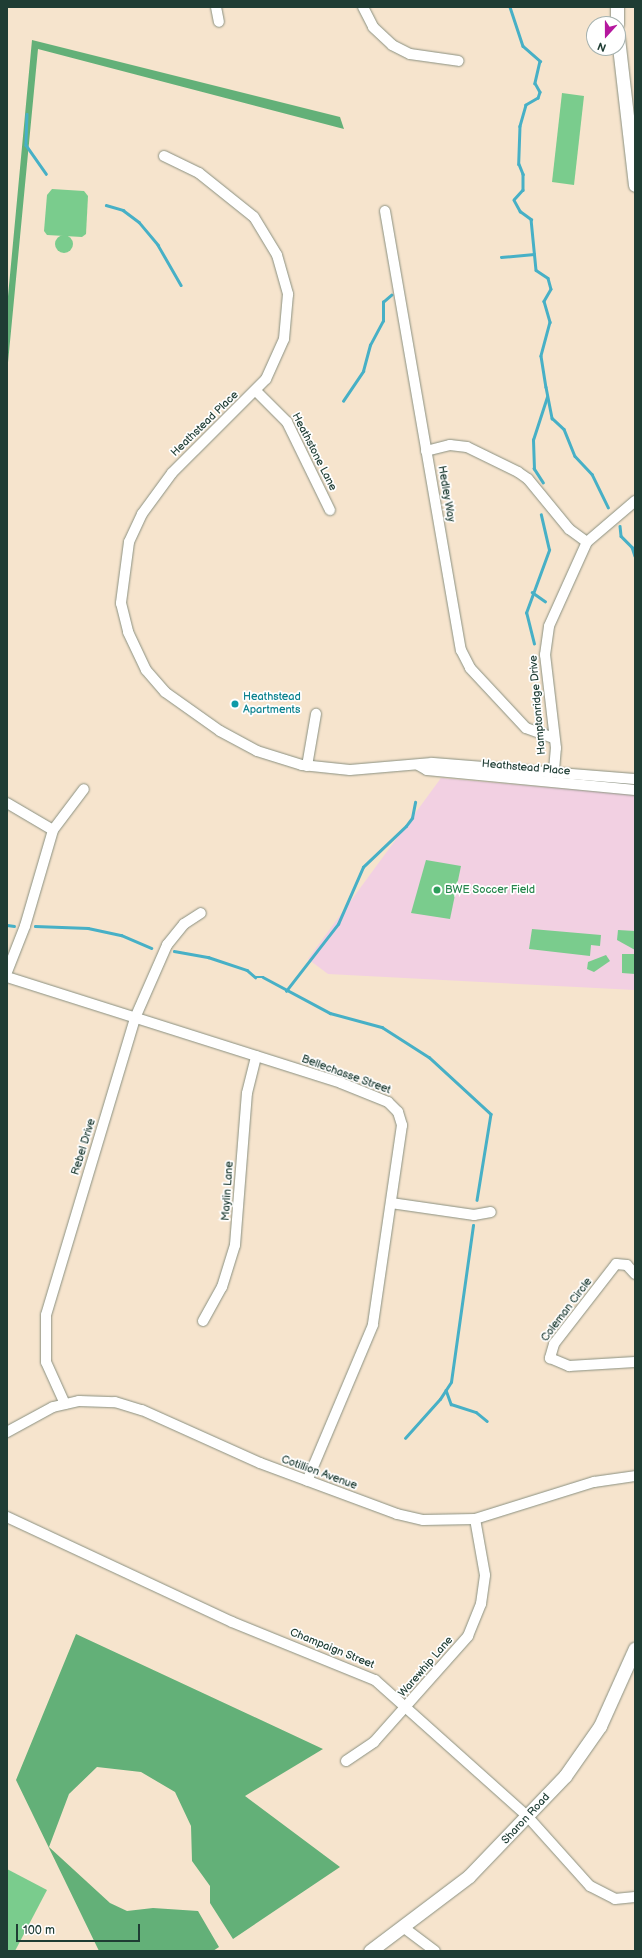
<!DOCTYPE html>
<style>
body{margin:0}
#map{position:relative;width:642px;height:1958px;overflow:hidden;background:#f6e4cd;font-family:"Balsamiq Sans",sans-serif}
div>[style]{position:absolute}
.built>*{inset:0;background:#f2d0e2}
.green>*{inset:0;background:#7acc8d}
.round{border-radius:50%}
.forest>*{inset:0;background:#63b078}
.stream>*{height:2.5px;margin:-1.25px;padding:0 1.25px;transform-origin:1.25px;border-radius:1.25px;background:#47b0c6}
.roads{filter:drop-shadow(0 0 1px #8a9080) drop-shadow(0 0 1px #8a9080)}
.minor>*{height:10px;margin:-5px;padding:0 5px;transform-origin:5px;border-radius:5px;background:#fff}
.major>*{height:13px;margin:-6.5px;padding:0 6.5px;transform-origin:6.5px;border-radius:6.5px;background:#fff}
.dots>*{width:11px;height:11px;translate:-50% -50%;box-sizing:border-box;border:2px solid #fff;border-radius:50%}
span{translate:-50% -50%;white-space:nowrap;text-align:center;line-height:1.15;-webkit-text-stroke:3.5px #fff;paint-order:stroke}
.street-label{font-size:11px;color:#1f3d34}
.culture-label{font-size:11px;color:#0d838f}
.left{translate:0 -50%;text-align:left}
.leisure-label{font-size:11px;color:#27864d}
.frame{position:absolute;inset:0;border:8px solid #1f3d34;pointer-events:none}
.north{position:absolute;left:586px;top:16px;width:40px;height:40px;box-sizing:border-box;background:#fff;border:1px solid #a5b1ae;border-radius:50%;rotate:201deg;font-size:11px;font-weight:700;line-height:16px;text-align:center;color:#1f3d34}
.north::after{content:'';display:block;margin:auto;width:14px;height:18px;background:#b5179e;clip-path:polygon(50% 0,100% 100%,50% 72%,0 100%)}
.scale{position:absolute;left:16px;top:1924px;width:124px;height:18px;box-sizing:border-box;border:2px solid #1f3d34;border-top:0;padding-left:5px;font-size:12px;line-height:14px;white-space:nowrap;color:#1f3d34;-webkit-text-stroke:3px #fff;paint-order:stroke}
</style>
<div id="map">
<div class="built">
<div style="clip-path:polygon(441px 778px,635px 795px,635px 990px,328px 974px,308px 959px)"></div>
</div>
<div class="green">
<div style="clip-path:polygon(562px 93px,584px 96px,574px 185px,552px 182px)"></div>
<div style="clip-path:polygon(52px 189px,84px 191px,88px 196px,86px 234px,82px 237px,47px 235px,44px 231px,47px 195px)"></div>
<div class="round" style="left:55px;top:235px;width:18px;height:18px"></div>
<div style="clip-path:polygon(426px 860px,461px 866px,450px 919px,411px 913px)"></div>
<div style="clip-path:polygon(532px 929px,601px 935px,600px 946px,591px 945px,590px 956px,529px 949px)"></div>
<div style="clip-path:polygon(618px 930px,635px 931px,635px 950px,617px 940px)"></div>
<div style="clip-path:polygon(622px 954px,635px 954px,635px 974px,622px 973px)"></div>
<div style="clip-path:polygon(606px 955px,610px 961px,594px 972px,587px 969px,588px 962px)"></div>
<div style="clip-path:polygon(7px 1869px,47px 1890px,15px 1951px,7px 1951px)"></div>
</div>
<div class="forest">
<div style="clip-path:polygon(32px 40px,340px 117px,344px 129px,38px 49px,7px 373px,7px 307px)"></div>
<div style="clip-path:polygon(76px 1634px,323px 1749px,245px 1796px,340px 1867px,233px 1939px,210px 1903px,210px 1886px,192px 1861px,191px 1826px,175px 1792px,141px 1772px,97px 1767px,69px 1794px,49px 1847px,110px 1903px,127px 1911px,153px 1908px,198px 1911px,219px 1947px,213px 1951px,99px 1951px,16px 1780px)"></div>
</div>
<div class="stream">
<div style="left:510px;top:7px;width:41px;rotate:71.6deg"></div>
<div style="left:523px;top:46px;width:23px;rotate:41deg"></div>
<div style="left:540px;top:61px;width:23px;rotate:103deg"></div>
<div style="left:535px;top:83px;width:10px;rotate:61deg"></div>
<div style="left:540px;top:92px;width:6px;rotate:108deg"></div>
<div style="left:538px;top:98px;width:14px;rotate:150deg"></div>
<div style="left:526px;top:105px;width:22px;rotate:106deg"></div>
<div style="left:520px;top:126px;width:38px;rotate:92deg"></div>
<div style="left:519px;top:164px;width:11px;rotate:68deg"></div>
<div style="left:523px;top:174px;width:16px;rotate:90deg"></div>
<div style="left:523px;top:190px;width:13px;rotate:132deg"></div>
<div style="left:514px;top:200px;width:13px;rotate:61deg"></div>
<div style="left:520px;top:211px;width:14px;rotate:36deg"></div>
<div style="left:531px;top:219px;width:51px;rotate:84.4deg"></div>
<div style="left:536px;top:270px;width:14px;rotate:34deg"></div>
<div style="left:548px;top:278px;width:11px;rotate:75deg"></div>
<div style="left:551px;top:289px;width:14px;rotate:120deg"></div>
<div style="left:544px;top:301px;width:22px;rotate:74deg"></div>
<div style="left:550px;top:322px;width:35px;rotate:105deg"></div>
<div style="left:541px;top:356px;width:31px;rotate:81deg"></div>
<div style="left:546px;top:387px;width:32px;rotate:79deg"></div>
<div style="left:552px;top:418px;width:16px;rotate:43deg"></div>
<div style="left:564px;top:429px;width:29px;rotate:68deg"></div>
<div style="left:575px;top:456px;width:25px;rotate:47deg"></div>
<div style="left:592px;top:474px;width:37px;rotate:64deg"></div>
<div style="left:27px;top:114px;width:31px;rotate:92deg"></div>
<div style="left:26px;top:145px;width:35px;rotate:55deg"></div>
<div style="left:106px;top:205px;width:18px;rotate:16deg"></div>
<div style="left:123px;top:210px;width:20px;rotate:37deg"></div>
<div style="left:139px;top:222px;width:30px;rotate:50deg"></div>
<div style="left:158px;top:245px;width:46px;rotate:60.1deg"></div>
<div style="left:501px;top:257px;width:33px;rotate:-5deg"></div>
<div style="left:343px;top:401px;width:36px;rotate:-56deg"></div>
<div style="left:363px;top:371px;width:27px;rotate:-75deg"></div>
<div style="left:370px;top:345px;width:27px;rotate:-62deg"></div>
<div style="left:383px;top:321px;width:19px;rotate:-90deg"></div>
<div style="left:383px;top:302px;width:11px;rotate:-41deg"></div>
<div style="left:543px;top:483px;width:17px;rotate:-123deg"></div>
<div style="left:534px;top:469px;width:29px;rotate:-92deg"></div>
<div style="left:533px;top:440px;width:45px;rotate:-72deg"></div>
<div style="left:620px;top:526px;width:10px;rotate:84deg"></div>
<div style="left:621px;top:536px;width:16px;rotate:45deg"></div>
<div style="left:632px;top:547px;width:9px;rotate:72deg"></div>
<div style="left:532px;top:592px;width:16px;rotate:35deg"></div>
<div style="left:534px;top:644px;width:32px;rotate:-104deg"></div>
<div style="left:526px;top:613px;width:67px;rotate:-69.9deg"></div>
<div style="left:549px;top:550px;width:36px;rotate:-103deg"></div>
<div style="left:7px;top:925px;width:7px;rotate:8deg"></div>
<div style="left:35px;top:926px;width:53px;rotate:2.2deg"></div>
<div style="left:88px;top:928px;width:34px;rotate:12deg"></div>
<div style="left:121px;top:935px;width:33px;rotate:23deg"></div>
<div style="left:174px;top:951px;width:35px;rotate:10deg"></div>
<div style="left:208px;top:957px;width:41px;rotate:18.4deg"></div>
<div style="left:247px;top:970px;width:11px;rotate:41deg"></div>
<div style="left:255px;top:977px;width:8px"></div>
<div style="left:263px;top:977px;width:76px;rotate:28.2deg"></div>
<div style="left:330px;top:1013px;width:54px;rotate:15.1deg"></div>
<div style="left:382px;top:1027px;width:56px;rotate:32.6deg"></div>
<div style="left:429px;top:1057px;width:84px;rotate:42.6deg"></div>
<div style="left:491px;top:1114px;width:87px;rotate:99.2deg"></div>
<div style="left:286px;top:991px;width:85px;rotate:-52.2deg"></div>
<div style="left:338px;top:924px;width:62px;rotate:-66.3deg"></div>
<div style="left:363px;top:867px;width:59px;rotate:-43.6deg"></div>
<div style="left:406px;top:826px;width:10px;rotate:-53deg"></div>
<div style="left:412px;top:818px;width:16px;rotate:-79deg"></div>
<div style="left:446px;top:1390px;width:15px;rotate:70deg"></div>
<div style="left:451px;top:1404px;width:26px;rotate:18deg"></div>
<div style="left:476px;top:1412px;width:14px;rotate:39deg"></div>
<div style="left:405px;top:1438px;width:52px;rotate:-48.1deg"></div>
<div style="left:440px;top:1399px;width:20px;rotate:-57deg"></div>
<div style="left:451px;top:1382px;width:158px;rotate:-82deg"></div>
</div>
<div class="roads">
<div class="minor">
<div style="left:216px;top:7px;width:15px;rotate:79deg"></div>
<div style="left:363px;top:7px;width:22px;rotate:63deg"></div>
<div style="left:373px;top:27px;width:26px;rotate:43deg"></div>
<div style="left:392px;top:45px;width:20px;rotate:27deg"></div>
<div style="left:410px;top:54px;width:49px;rotate:8.1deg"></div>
<div style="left:164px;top:156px;width:39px;rotate:26deg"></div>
<div style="left:199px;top:173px;width:70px;rotate:38.7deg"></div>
<div style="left:254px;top:217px;width:44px;rotate:58.8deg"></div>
<div style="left:277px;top:255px;width:41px;rotate:74.2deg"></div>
<div style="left:288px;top:294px;width:45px;rotate:95.1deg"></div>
<div style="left:284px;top:339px;width:44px;rotate:114.2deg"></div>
<div style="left:266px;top:379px;width:133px;rotate:135deg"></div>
<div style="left:172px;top:473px;width:51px;rotate:126.2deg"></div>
<div style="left:142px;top:514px;width:31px;rotate:115deg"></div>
<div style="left:129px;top:542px;width:62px;rotate:97.5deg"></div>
<div style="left:121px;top:603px;width:30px;rotate:76deg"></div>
<div style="left:128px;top:632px;width:42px;rotate:64.7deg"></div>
<div style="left:146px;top:670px;width:29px;rotate:49deg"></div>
<div style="left:165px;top:692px;width:67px;rotate:35.3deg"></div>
<div style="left:220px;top:731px;width:42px;rotate:28.4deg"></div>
<div style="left:257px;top:751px;width:47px;rotate:17.3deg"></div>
<div style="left:302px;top:765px;width:48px;rotate:5.9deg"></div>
<div style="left:350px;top:770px;width:82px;rotate:-4.9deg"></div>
<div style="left:432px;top:763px;width:204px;rotate:4.5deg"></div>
<div style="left:385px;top:211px;width:446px;rotate:80.2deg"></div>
<div style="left:461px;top:650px;width:20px;rotate:63deg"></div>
<div style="left:470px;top:668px;width:82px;rotate:47deg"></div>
<div style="left:526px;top:728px;width:30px;rotate:20deg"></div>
<div style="left:256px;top:391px;width:44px;rotate:45deg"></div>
<div style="left:287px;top:422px;width:98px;rotate:64deg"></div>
<div style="left:426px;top:451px;width:25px;rotate:-14deg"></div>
<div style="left:450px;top:445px;width:17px;rotate:7deg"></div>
<div style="left:467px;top:447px;width:57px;rotate:26.1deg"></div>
<div style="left:518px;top:472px;width:12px;rotate:35deg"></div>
<div style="left:528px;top:479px;width:65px;rotate:50.6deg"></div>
<div style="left:569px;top:529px;width:22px;rotate:36deg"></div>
<div style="left:418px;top:765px;width:10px;rotate:29deg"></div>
<div style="left:427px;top:770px;width:209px;rotate:5.5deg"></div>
<div style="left:307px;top:766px;width:53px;rotate:-80.2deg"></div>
<div style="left:554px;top:770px;width:22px;rotate:-85deg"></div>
<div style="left:556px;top:748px;width:94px;rotate:-96.7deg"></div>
<div style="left:545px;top:655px;width:29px;rotate:-82deg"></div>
<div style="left:549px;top:626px;width:92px;rotate:-65.7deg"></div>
<div style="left:587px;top:542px;width:63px;rotate:-40.5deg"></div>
<div style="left:7px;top:803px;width:53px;rotate:30.4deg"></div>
<div style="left:7px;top:972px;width:49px;rotate:-68.6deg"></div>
<div style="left:25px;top:926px;width:100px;rotate:-73.7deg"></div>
<div style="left:53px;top:830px;width:51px;rotate:-52.9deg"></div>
<div style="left:7px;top:977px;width:350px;rotate:17.6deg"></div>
<div style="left:341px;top:1083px;width:51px;rotate:22deg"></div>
<div style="left:388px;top:1102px;width:14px;rotate:45deg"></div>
<div style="left:398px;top:1112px;width:14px;rotate:73deg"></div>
<div style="left:402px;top:1125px;width:202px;rotate:98.3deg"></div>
<div style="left:373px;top:1325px;width:169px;rotate:112.9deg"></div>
<div style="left:391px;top:1203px;width:84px;rotate:8.2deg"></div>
<div style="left:474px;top:1215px;width:17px;rotate:-10deg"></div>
<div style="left:635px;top:1274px;width:12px;rotate:-132deg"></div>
<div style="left:627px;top:1265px;width:11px;rotate:-175deg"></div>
<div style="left:616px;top:1264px;width:101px;rotate:127.8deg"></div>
<div style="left:554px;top:1344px;width:15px;rotate:106deg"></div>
<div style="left:550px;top:1358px;width:21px;rotate:23deg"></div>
<div style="left:569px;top:1366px;width:66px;rotate:-3.5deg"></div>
<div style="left:203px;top:1321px;width:39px;rotate:-61deg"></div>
<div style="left:222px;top:1287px;width:44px;rotate:-72.8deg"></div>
<div style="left:235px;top:1245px;width:152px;rotate:-85.5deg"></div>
<div style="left:247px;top:1093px;width:38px;rotate:-76deg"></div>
<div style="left:65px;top:1404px;width:46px;rotate:-114.3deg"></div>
<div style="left:46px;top:1362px;width:47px;rotate:-90deg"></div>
<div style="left:46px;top:1315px;width:310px;rotate:-73.3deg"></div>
<div style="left:135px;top:1018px;width:80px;rotate:-66.3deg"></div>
<div style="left:167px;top:945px;width:27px;rotate:-51deg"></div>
<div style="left:184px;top:924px;width:20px;rotate:-33deg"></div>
<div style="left:7px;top:1432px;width:52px;rotate:-28.5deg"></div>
<div style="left:53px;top:1407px;width:27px;rotate:-13deg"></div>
<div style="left:79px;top:1401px;width:36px;rotate:2deg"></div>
<div style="left:115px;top:1402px;width:28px;rotate:17deg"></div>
<div style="left:142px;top:1410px;width:129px;rotate:24.2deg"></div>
<div style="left:260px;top:1463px;width:146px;rotate:20.4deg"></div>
<div style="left:397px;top:1514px;width:27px;rotate:13deg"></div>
<div style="left:423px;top:1520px;width:52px;rotate:-1.1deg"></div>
<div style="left:475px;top:1519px;width:125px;rotate:-17.3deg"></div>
<div style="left:594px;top:1482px;width:41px;rotate:-8.3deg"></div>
<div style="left:7px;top:1517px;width:248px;rotate:25deg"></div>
<div style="left:232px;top:1622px;width:154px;rotate:22.1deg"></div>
<div style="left:375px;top:1680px;width:205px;rotate:41.8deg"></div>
<div style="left:528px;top:1817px;width:93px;rotate:48.1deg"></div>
<div style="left:590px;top:1886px;width:28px;rotate:27deg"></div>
<div style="left:615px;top:1899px;width:20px;rotate:-6deg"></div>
<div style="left:346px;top:1761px;width:34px;rotate:-34deg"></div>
<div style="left:374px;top:1742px;width:142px;rotate:-48.4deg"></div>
<div style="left:468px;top:1636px;width:35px;rotate:-68deg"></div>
<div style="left:481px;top:1604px;width:29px;rotate:-82deg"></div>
<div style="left:485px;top:1575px;width:57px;rotate:-100.1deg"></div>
<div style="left:403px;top:1927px;width:40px;rotate:37deg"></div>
</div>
<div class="major">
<div style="left:617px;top:7px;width:17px;rotate:90deg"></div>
<div style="left:618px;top:38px;width:148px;rotate:83.4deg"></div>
<div style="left:370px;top:1951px;width:124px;rotate:-37.1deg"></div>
<div style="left:469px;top:1876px;width:139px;rotate:-46.2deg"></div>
<div style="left:565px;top:1776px;width:61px;rotate:-55deg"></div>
<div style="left:600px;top:1726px;width:85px;rotate:-65.8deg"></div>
</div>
</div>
<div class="dots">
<div style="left:235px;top:704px;background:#0f9aa8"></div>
<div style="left:437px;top:890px;background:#2e9e5b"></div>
</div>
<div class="street-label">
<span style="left:205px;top:424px;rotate:-44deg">Heathstead Place</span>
<span style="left:314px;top:452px;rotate:63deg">Heathstone Lane</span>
<span style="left:446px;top:494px;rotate:80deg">Hedley Way</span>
<span style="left:538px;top:705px;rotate:-95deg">Hamptonridge Drive</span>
<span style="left:526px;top:768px;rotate:5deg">Heathstead Place</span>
<span style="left:346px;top:1075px;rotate:20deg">Bellechasse Street</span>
<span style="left:84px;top:1147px;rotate:-73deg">Rebel Drive</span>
<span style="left:228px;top:1191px;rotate:-86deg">Maylin Lane</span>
<span style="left:567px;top:1310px;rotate:-53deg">Coleman Circle</span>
<span style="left:319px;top:1473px;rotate:20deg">Cotillion Avenue</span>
<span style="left:332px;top:1649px;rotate:22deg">Champaign Street</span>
<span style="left:426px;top:1667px;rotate:-49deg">Warewhip Lane</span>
<span style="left:526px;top:1819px;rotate:-47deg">Sharon Road</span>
</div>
<div class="culture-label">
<span class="left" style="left:243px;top:704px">Heathstead<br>Apartments</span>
</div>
<div class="leisure-label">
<span class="left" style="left:445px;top:890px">BWE Soccer Field</span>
</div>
<div class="frame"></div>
<div class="north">N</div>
<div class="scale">100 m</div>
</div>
